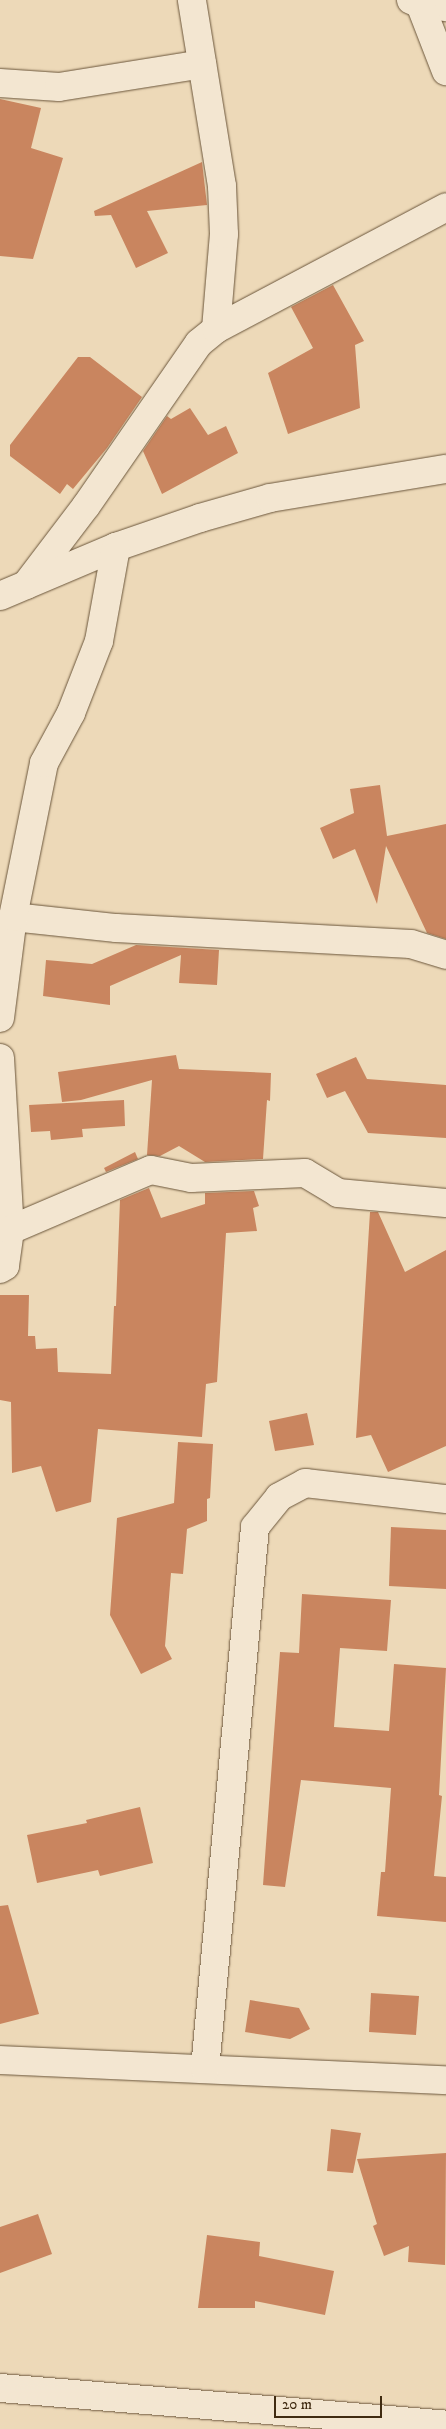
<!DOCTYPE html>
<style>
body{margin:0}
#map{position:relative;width:446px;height:2429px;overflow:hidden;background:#edd9b8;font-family:"IM FELL DW Pica",serif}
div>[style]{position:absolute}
.building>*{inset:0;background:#c9855f}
.roads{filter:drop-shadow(0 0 1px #6b563b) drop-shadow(0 0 1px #6b563b)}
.street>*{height:28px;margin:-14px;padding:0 14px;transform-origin:14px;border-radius:14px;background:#f3e6d1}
span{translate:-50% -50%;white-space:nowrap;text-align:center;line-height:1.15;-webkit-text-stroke:4px #f3e6d1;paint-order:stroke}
.scale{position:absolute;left:274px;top:2396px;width:108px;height:22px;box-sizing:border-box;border:2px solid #402b11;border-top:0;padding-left:6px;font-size:15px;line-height:18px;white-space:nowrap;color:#402b11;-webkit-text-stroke:4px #f3e6d1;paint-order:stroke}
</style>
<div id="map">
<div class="building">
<div style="clip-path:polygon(0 99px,41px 108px,31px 148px,63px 158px,33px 259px,0 256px)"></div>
<div style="clip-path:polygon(202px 162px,207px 205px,147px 211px,168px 253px,136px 268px,111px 215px,95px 216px,94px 211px)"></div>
<div style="clip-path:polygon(333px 285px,364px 341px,355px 345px,360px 408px,288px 434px,268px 373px,313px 348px,291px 307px)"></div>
<div style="clip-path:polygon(78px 357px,90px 357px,142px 397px,107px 448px,73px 489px,67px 484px,60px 494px,10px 456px,10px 445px)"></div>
<div style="clip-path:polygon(190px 408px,208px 435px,226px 426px,238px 453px,162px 494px,143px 451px,167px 416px,171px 419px)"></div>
<div style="clip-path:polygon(380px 785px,387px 836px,446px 824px,446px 939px,427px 933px,386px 846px,377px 904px,355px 849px,333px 859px,320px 828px,354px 813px,350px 789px)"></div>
<div style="clip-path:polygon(136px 945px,219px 950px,217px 985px,179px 983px,181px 955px,110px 986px,110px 1005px,43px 996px,46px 960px,92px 964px)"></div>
<div style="clip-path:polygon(176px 1055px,179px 1069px,271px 1073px,270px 1101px,267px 1100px,263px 1159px,205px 1162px,179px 1146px,160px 1156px,147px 1155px,152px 1080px,81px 1100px,62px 1102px,58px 1072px)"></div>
<div style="clip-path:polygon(356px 1057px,367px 1079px,446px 1085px,446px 1138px,368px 1133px,345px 1091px,327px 1098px,316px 1074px)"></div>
<div style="clip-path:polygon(124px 1100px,125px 1126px,82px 1129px,83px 1137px,51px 1140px,50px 1131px,31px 1132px,29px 1105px)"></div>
<div style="clip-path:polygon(135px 1152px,138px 1159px,106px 1172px,104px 1168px)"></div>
<div style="clip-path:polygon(149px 1188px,161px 1218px,205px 1204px,205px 1193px,254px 1191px,259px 1206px,253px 1208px,257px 1231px,226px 1233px,217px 1382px,206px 1384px,202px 1437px,98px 1429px,91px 1502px,56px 1512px,41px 1466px,12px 1473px,11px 1402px,0 1400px,0 1295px,29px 1295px,28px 1336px,35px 1336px,36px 1349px,57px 1348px,58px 1372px,111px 1374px,114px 1306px,116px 1306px,120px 1200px)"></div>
<div style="clip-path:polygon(370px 1212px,378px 1212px,405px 1272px,446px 1250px,446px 1446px,388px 1472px,371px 1435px,356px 1438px)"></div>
<div style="clip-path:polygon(307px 1413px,314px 1445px,275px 1451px,269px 1421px)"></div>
<div style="clip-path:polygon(178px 1442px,213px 1444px,210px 1498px,207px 1499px,207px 1521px,187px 1529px,183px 1574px,171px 1573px,165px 1646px,172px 1659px,141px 1674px,110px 1615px,117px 1518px,174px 1503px)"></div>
<div style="clip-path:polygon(391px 1527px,446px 1530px,446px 1589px,389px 1586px)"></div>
<div style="clip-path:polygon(302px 1594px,391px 1600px,387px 1651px,340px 1648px,334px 1727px,389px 1731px,394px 1664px,446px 1668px,439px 1795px,442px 1796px,434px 1876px,446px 1877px,446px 1922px,377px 1916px,381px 1872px,385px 1872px,391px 1788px,301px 1780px,285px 1887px,263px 1885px,280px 1652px,299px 1653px)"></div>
<div style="clip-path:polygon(140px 1807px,153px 1863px,100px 1876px,98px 1870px,37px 1883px,27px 1835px,87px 1823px,86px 1820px)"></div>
<div style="clip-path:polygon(8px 1905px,39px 2014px,0 2024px,0 1906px)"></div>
<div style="clip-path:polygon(371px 1993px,419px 1996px,416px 2035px,369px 2032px)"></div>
<div style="clip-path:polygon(250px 2000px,299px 2008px,310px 2029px,290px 2039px,245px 2032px)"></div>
<div style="clip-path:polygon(331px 2129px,361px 2133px,353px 2173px,327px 2171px)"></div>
<div style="clip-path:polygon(446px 2153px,445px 2265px,408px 2262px,409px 2246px,384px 2256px,373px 2226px,377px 2224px,357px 2159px)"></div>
<div style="clip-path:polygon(38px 2214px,52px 2254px,0 2273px,0 2227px)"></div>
<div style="clip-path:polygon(207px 2235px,260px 2242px,259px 2256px,334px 2271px,325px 2315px,255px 2301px,255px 2308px,198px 2308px)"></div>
</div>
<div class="roads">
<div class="street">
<div style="left:411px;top:0;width:10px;rotate:24deg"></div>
<div style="left:420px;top:4px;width:26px;rotate:7deg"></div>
<div style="left:420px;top:4px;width:72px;rotate:68.8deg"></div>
<div style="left:0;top:83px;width:59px;rotate:3.9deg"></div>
<div style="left:59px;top:87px;width:145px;rotate:-9.1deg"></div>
<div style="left:216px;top:329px;width:260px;rotate:-27.9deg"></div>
<div style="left:26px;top:585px;width:99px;rotate:-52.8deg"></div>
<div style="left:86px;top:506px;width:198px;rotate:-55.3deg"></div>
<div style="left:199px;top:343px;width:22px;rotate:-39deg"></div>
<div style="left:216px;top:329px;width:95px;rotate:-85.2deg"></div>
<div style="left:224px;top:234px;width:48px;rotate:-92.4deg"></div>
<div style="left:222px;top:186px;width:188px;rotate:-99.2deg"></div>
<div style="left:0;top:596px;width:126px;rotate:-22.9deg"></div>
<div style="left:116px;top:547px;width:89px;rotate:-19deg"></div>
<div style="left:200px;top:518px;width:73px;rotate:-15.9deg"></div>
<div style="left:270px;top:498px;width:178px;rotate:-9.4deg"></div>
<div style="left:13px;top:917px;width:104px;rotate:6.1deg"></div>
<div style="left:116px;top:928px;width:295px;rotate:3.1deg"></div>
<div style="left:411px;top:944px;width:37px;rotate:17deg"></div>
<div style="left:0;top:1018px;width:102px;rotate:-82.7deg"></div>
<div style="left:13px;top:917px;width:157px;rotate:-78.6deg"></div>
<div style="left:44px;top:763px;width:57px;rotate:-61.6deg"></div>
<div style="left:71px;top:713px;width:77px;rotate:-68.7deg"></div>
<div style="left:99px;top:641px;width:96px;rotate:-79.7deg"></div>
<div style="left:0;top:1058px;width:172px;rotate:86.7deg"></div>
<div style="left:10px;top:1230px;width:36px;rotate:98deg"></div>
<div style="left:5px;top:1266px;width:6px;rotate:149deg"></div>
<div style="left:10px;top:1230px;width:153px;rotate:-23.1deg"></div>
<div style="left:151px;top:1170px;width:41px;rotate:11.3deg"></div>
<div style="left:191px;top:1178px;width:114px;rotate:-2.5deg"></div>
<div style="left:305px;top:1173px;width:39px;rotate:31deg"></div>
<div style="left:338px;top:1193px;width:108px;rotate:5.3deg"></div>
<div style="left:0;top:2060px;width:446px;rotate:2.6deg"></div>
<div style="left:205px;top:2069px;width:544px;rotate:-84.73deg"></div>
<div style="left:255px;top:1527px;width:38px;rotate:-51deg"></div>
<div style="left:279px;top:1497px;width:30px;rotate:-28deg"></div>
<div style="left:305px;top:1483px;width:142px;rotate:6.5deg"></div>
<div style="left:0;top:2388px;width:448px;rotate:4.7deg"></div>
</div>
</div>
<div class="scale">20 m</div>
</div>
